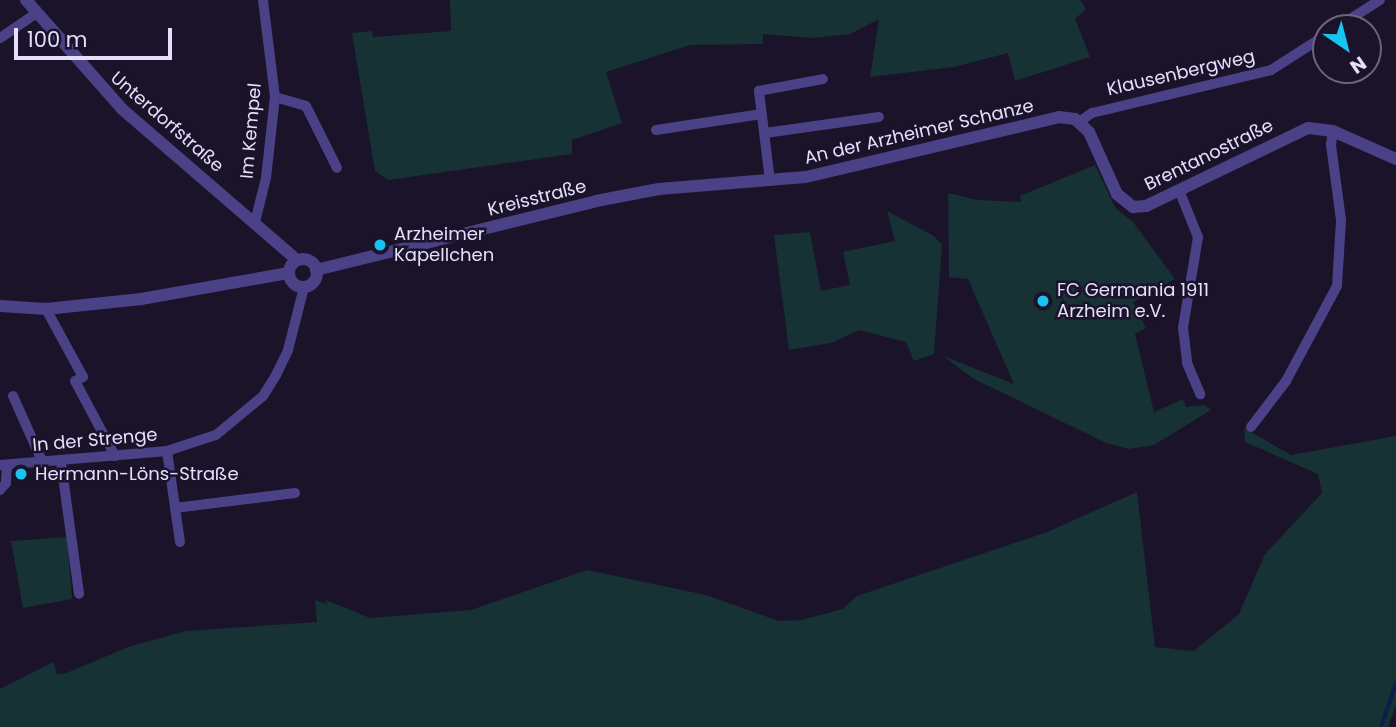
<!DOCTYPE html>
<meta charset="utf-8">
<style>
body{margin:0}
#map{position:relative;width:1396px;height:727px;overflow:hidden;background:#1a132a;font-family:Poppins,sans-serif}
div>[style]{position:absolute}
.green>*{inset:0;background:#163234}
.stream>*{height:3.5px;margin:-1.75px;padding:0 1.75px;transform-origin:1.75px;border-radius:1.75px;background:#0f1d48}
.minor>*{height:10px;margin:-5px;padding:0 5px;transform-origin:5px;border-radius:5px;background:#4b4186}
.tertiary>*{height:12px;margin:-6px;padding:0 6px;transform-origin:6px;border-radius:6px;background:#4b4186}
.tertiary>.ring{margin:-6px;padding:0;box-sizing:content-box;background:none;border:12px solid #4b4186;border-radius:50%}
.dots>*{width:19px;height:19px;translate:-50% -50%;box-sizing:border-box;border:4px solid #1a132a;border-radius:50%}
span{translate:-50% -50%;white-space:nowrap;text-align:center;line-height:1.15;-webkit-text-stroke:5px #1a132a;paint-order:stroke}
.street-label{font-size:18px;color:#e5dffd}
.poi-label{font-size:18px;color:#e5dffd}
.left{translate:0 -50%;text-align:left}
.north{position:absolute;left:1312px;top:14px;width:70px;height:70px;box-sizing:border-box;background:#1a132a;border:2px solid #6b657e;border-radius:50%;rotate:145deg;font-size:19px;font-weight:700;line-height:28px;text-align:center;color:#e5dffd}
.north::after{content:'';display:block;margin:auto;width:24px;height:32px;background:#17c3f0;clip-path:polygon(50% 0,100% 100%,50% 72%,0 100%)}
.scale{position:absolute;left:14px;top:28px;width:158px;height:32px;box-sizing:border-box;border:4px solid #e5dffd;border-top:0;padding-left:9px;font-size:21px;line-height:24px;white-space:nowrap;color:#e5dffd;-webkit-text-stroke:5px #1a132a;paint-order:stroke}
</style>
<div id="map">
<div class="green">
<div style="clip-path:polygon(450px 0,1080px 0,1086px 9px,1075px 19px,1090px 57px,1015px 81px,1008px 53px,954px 67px,870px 77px,879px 19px,850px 34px,812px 38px,763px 34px,763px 44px,690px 45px,606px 72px,622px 123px,572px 140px,572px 154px,388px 180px,375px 171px,352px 33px,372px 31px,373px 37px,451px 31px)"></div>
<div style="clip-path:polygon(1095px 165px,1116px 209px,1133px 222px,1175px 279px,1133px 302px,1146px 328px,1135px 334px,1154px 412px,1183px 399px,1186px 407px,1205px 405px,1211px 410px,1154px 445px,1129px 449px,1106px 443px,974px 379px,943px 356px,1014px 384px,968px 279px,949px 277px,948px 193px,977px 200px,1021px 202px,1020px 196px)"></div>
<div style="clip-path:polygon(887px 211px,934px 236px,942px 245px,934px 354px,914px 361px,906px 342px,859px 330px,831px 343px,789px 350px,774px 235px,810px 232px,821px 291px,850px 285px,843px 252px,895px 241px)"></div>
<div style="clip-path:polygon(1244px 428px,1291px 455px,1396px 436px,1396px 705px,1388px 727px,0 727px,0 689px,53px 662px,57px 674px,64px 674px,131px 646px,186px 631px,317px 622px,315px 600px,327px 604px,326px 600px,370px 618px,471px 610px,587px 570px,706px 595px,779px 621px,801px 620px,843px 609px,857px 596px,1047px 532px,1137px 492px,1155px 647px,1194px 651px,1239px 614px,1265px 554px,1322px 493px,1318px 474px,1245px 442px)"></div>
<div style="clip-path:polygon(67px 537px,72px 599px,23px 608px,11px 541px)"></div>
</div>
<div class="stream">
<div style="left:1381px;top:727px;width:46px;rotate:-71.2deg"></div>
</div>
<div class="minor">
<div style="left:1336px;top:28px;width:52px;rotate:-32.5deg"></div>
<div style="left:0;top:38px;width:42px;rotate:-34.4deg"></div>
<div style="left:275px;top:97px;width:32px;rotate:16deg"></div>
<div style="left:306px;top:106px;width:69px;rotate:63.4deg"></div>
<div style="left:1079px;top:122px;width:16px;rotate:-35deg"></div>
<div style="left:1092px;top:113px;width:184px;rotate:-13.5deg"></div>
<div style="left:1271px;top:70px;width:65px;rotate:-32.5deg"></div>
<div style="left:656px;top:130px;width:107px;rotate:-8.6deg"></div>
<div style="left:765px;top:133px;width:115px;rotate:-8deg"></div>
<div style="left:770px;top:181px;width:91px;rotate:-97deg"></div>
<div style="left:759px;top:91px;width:65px;rotate:-10.6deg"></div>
<div style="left:1179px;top:190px;width:51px;rotate:68deg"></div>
<div style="left:1198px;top:237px;width:92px;rotate:99.4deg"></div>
<div style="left:1183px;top:328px;width:35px;rotate:83deg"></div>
<div style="left:1187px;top:363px;width:34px;rotate:67deg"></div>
<div style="left:255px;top:222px;width:45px;rotate:-76deg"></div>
<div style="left:266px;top:178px;width:81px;rotate:-83.7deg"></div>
<div style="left:275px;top:97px;width:98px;rotate:-97.1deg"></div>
<div style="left:46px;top:309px;width:77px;rotate:61.4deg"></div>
<div style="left:83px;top:377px;width:9px;rotate:153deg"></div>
<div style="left:75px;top:381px;width:85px;rotate:61.9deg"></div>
<div style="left:13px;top:396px;width:73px;rotate:65.9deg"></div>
<div style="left:1251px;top:427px;width:58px;rotate:-52.7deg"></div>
<div style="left:1286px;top:381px;width:108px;rotate:-61.8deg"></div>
<div style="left:1337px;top:286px;width:66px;rotate:-86.5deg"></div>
<div style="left:1341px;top:220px;width:76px;rotate:-97.6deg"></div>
<div style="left:1331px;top:145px;width:14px;rotate:-82deg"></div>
<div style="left:167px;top:451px;width:92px;rotate:81.9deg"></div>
<div style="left:61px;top:462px;width:133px;rotate:82.2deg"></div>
<div style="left:0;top:465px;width:168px;rotate:-4.8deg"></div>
<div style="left:167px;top:451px;width:52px;rotate:-18.1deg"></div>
<div style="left:216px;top:435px;width:61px;rotate:-39.7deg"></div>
<div style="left:263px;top:396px;width:25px;rotate:-58deg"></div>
<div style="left:276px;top:375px;width:28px;rotate:-64deg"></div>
<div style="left:288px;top:350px;width:65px;rotate:-75.7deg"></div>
<div style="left:0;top:490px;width:9px;rotate:-49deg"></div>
<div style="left:6px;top:483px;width:18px;rotate:-87deg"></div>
<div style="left:175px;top:508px;width:121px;rotate:-7.1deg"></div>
</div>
<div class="tertiary">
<div style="left:26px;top:0;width:145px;rotate:48.6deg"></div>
<div style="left:122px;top:109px;width:231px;rotate:40.8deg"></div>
<div class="ring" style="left:289px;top:259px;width:16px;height:16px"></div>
<div style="left:316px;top:270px;width:288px;rotate:-13.8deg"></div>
<div style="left:596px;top:201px;width:64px;rotate:-10.8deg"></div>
<div style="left:659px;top:189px;width:147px;rotate:-4.7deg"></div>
<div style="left:806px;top:177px;width:260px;rotate:-13.3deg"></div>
<div style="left:1059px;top:117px;width:16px;rotate:7deg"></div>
<div style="left:1075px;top:119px;width:19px;rotate:43deg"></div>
<div style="left:1089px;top:132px;width:68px;rotate:65.7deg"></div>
<div style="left:1117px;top:194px;width:21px;rotate:39deg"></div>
<div style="left:1133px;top:207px;width:13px;rotate:-4deg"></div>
<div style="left:1146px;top:206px;width:180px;rotate:-25.7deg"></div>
<div style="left:1308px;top:128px;width:25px;rotate:7deg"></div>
<div style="left:1333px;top:131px;width:69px;rotate:24deg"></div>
<div style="left:0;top:306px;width:46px;rotate:3.7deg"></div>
<div style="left:46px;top:309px;width:96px;rotate:-6deg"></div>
<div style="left:141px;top:299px;width:150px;rotate:-10deg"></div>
</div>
<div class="dots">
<div style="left:380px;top:245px;background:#17c3f0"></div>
<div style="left:1043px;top:301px;background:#17c3f0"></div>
<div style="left:21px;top:474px;background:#17c3f0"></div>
</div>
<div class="street-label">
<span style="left:1181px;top:73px;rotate:-13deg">Klausenbergweg</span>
<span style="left:167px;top:122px;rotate:41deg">Unterdorfstraße</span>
<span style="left:251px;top:131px;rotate:-85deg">Im Kempel</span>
<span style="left:919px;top:132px;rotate:-13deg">An der Arzheimer Schanze</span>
<span style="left:1209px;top:155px;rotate:-26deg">Brentanostraße</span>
<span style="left:537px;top:198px;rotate:-14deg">Kreisstraße</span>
<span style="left:95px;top:440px;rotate:-5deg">In der Strenge</span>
</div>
<div class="poi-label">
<span class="left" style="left:394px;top:245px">Arzheimer<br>Kapellchen</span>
<span class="left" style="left:1057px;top:301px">FC Germania 1911<br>Arzheim e.V.</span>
<span class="left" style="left:35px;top:474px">Hermann-Löns-Straße</span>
</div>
<div class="north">N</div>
<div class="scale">100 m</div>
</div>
